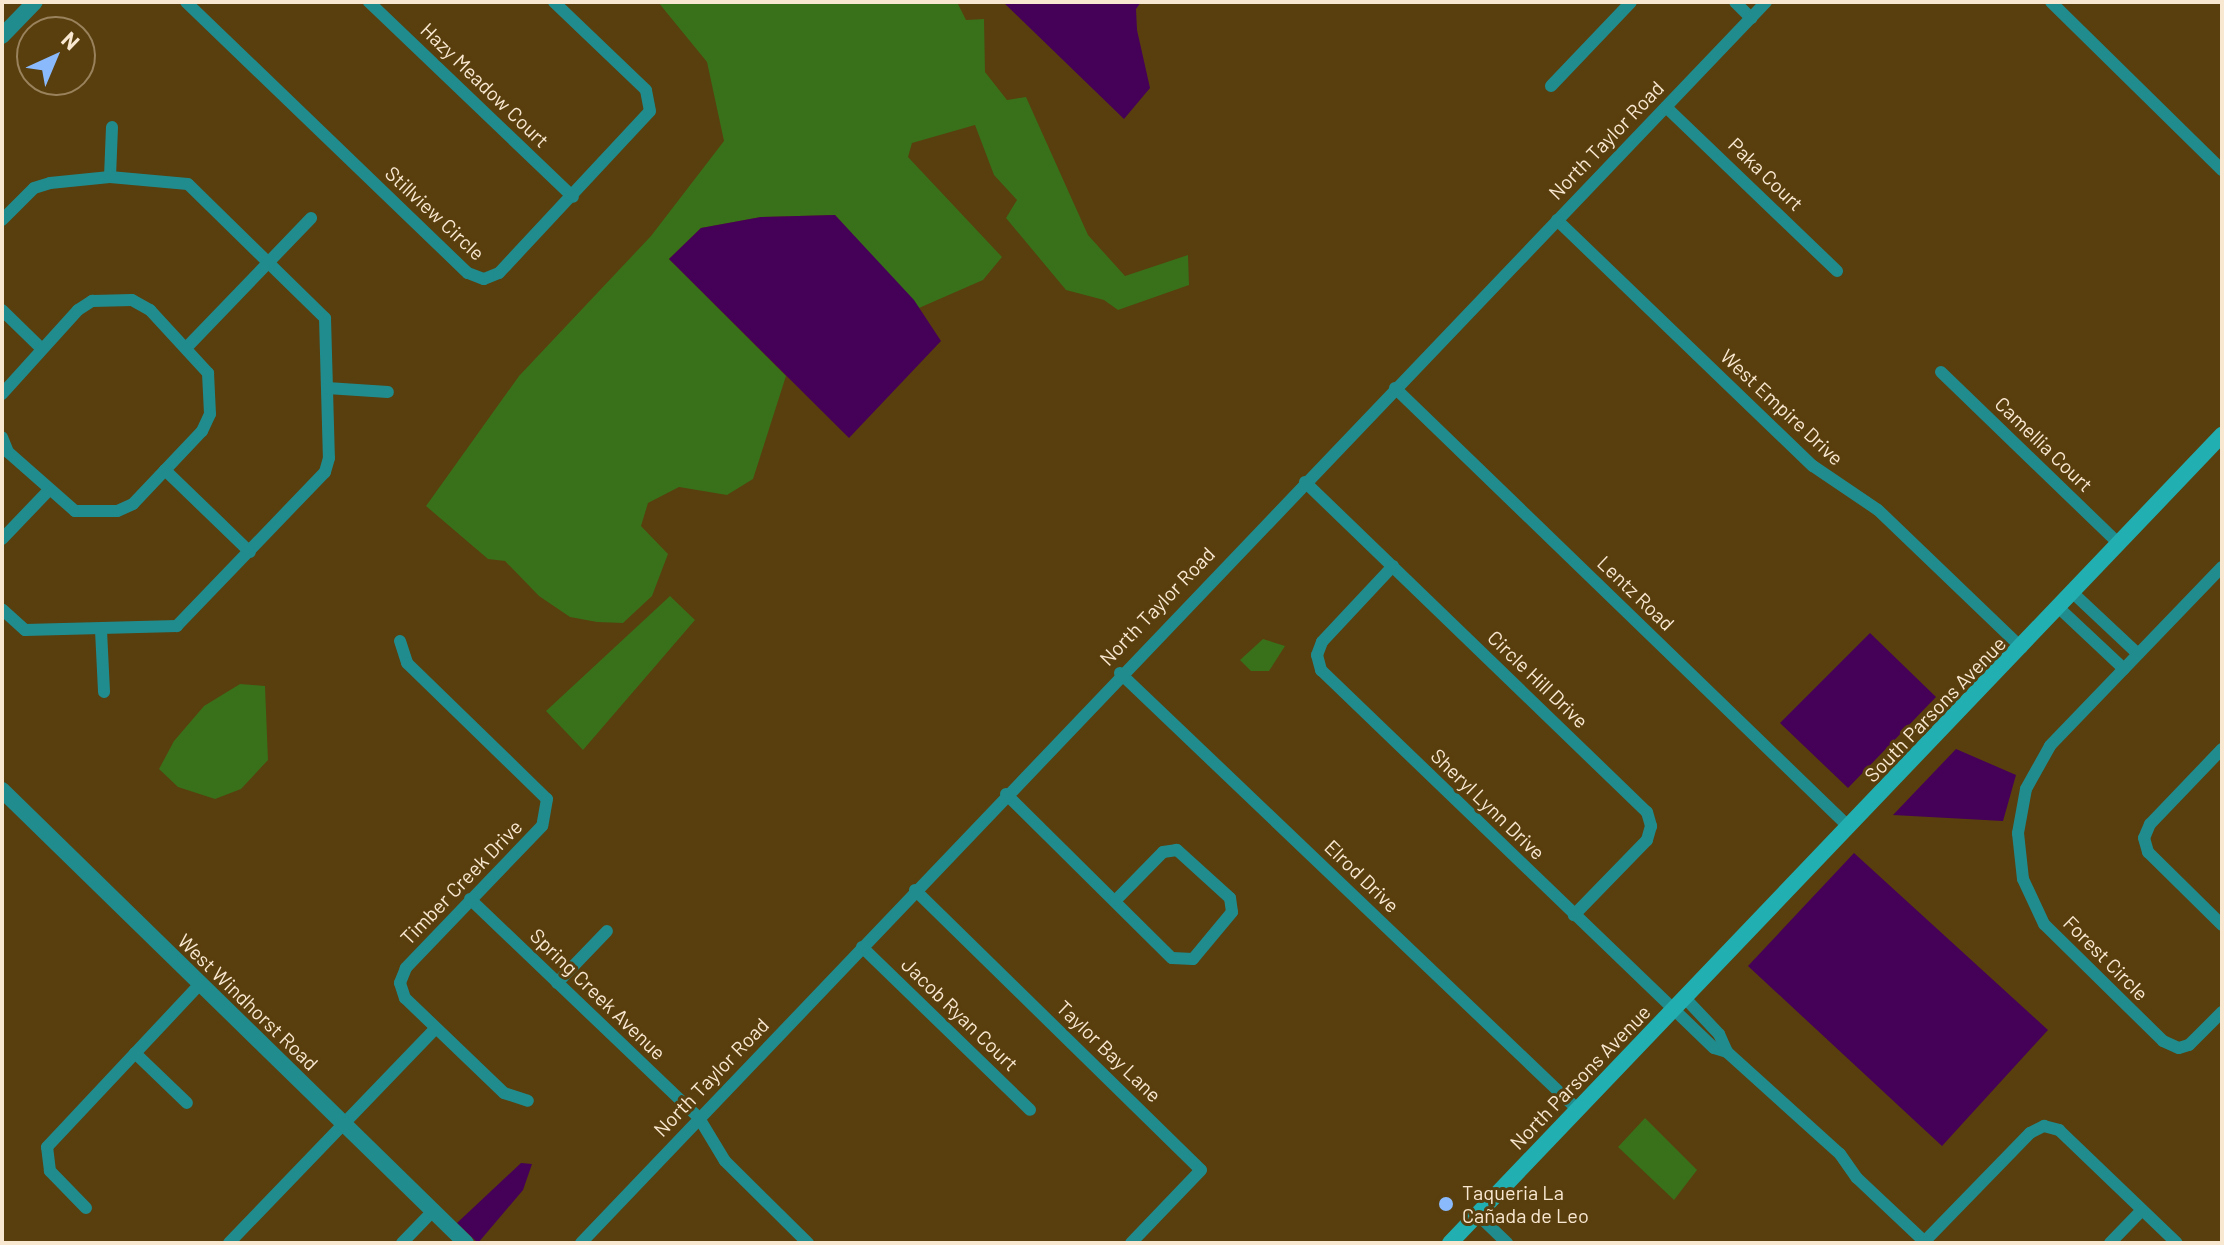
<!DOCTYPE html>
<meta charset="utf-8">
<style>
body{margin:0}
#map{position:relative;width:2224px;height:1245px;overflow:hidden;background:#593e0e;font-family:Barlow,sans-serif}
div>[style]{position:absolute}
.green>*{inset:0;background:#39701a}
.water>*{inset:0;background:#450058}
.minor>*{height:12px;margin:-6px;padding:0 6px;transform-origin:6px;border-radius:6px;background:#208c8e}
.tertiary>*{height:16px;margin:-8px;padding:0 8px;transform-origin:8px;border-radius:8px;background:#208c8e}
.secondary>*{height:16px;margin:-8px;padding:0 8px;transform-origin:8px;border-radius:8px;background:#21afb2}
.dots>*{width:22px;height:22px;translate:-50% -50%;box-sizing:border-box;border:4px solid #593e0e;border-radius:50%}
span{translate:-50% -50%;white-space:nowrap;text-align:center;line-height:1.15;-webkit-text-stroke:6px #593e0e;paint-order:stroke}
.street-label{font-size:20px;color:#f9e8d1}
.poi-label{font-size:20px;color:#f9e8d1}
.left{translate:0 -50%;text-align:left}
.frame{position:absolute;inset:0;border:4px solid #f9e8d1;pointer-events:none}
.north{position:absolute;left:16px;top:16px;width:80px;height:80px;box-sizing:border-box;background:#593e0e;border:2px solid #99825c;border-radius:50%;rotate:44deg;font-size:22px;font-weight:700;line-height:32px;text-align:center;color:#f9e8d1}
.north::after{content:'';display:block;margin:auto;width:28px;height:36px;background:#8abafc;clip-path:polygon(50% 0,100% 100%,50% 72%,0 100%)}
</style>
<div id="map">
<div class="green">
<div style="clip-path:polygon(658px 2px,957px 2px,966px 20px,984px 19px,985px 72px,1007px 100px,1026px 97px,1088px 235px,1125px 276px,1188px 255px,1189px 285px,1118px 310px,1104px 300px,1066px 290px,1006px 218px,1017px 200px,994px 175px,975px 125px,912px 143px,908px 157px,1002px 257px,983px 280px,919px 308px,835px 215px,761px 217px,701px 228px,669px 259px,786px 376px,753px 479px,727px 495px,679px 487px,648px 503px,641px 526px,668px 554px,652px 596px,623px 623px,597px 622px,570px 617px,539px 596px,505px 561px,488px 559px,426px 506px,519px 376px,651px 236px,724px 141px,707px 62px)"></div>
<div style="clip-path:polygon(670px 596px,695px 620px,583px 750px,546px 711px)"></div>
<div style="clip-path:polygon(1263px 639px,1285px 646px,1269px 671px,1251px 671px,1240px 660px)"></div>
<div style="clip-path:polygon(240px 684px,265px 686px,268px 760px,241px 789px,215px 799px,178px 787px,159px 769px,174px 741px,204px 706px)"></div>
<div style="clip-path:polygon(1645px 1118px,1697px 1170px,1674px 1200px,1618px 1147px)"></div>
</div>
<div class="water">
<div style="clip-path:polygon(1003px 2px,1141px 2px,1136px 9px,1137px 30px,1150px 88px,1124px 119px)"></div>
<div style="clip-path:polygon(835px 215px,914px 300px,941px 341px,849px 438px,669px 259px,701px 228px,761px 217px)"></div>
<div style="clip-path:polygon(1870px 633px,1936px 697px,1848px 788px,1780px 723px)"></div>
<div style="clip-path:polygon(1956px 749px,2016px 775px,2003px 821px,1893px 815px)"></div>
<div style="clip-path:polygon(1854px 853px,2048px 1030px,1942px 1146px,1748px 966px)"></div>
<div style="clip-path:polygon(521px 1163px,532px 1164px,523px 1190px,478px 1243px,457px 1223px)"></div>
</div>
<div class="minor">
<div style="left:186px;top:2px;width:391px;rotate:43.9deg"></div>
<div style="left:468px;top:273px;width:17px;rotate:21deg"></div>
<div style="left:484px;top:279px;width:16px;rotate:-22deg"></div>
<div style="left:499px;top:273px;width:221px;rotate:-47deg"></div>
<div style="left:650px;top:111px;width:21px;rotate:-101deg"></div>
<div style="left:646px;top:90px;width:127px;rotate:-136.3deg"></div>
<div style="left:369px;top:2px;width:282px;rotate:43.7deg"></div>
<div style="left:1735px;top:2px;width:23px;rotate:45deg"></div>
<div style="left:2051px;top:2px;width:240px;rotate:44.5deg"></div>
<div style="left:1551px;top:86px;width:116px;rotate:-46.4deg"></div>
<div style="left:1666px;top:107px;width:237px;rotate:43.8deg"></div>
<div style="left:110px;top:177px;width:50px;rotate:-87.7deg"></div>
<div style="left:2px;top:220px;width:45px;rotate:-45deg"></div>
<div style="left:34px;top:188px;width:17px;rotate:-17deg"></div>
<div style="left:50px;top:183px;width:60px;rotate:-5.7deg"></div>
<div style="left:110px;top:177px;width:78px;rotate:5.1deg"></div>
<div style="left:188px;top:184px;width:192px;rotate:44.4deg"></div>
<div style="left:325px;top:318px;width:140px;rotate:88.4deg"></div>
<div style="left:329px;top:458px;width:15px;rotate:106deg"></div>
<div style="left:325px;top:472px;width:214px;rotate:133.9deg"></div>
<div style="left:177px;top:626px;width:152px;rotate:178.5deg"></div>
<div style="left:25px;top:630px;width:31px;rotate:-138deg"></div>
<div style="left:1557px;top:220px;width:355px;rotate:43.9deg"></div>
<div style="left:1813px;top:466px;width:78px;rotate:34.1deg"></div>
<div style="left:1878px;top:510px;width:199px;rotate:43.8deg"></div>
<div style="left:2px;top:310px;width:54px;rotate:44.3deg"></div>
<div style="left:187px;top:347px;width:179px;rotate:-46.1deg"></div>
<div style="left:1941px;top:372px;width:248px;rotate:44deg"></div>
<div style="left:327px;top:388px;width:61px;rotate:3.8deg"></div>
<div style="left:1395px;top:388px;width:632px;rotate:44.04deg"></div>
<div style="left:2px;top:394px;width:113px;rotate:-47.9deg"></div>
<div style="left:78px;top:310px;width:17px;rotate:-33deg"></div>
<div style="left:92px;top:301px;width:40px;rotate:-1.4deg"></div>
<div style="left:132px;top:300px;width:21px;rotate:29deg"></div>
<div style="left:150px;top:310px;width:86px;rotate:47.4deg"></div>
<div style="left:208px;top:373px;width:41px;rotate:87.2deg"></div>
<div style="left:210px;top:414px;width:19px;rotate:115deg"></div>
<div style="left:202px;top:431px;width:100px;rotate:133.4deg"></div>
<div style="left:133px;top:504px;width:17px;rotate:156deg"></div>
<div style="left:117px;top:511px;width:42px;rotate:180deg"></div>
<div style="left:75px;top:511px;width:89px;rotate:-138.6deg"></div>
<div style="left:8px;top:452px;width:16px;rotate:-112deg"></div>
<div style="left:165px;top:470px;width:118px;rotate:44deg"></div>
<div style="left:1305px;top:482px;width:475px;rotate:44deg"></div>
<div style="left:1647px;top:812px;width:15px;rotate:74deg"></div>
<div style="left:1651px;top:826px;width:15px;rotate:106deg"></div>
<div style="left:1647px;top:840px;width:105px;rotate:134.2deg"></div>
<div style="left:2px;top:539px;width:66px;rotate:-46.2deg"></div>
<div style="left:1393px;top:566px;width:104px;rotate:133.1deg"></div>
<div style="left:1322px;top:642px;width:14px;rotate:111deg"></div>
<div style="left:1317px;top:655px;width:16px;rotate:75deg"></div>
<div style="left:1321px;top:670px;width:545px;rotate:43.89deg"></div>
<div style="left:1714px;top:1048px;width:14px;rotate:17deg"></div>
<div style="left:2222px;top:567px;width:248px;rotate:133.9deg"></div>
<div style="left:2050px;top:746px;width:49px;rotate:119.2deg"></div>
<div style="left:2026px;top:789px;width:45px;rotate:100.3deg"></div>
<div style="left:2018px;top:833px;width:46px;rotate:83.8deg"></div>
<div style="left:2023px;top:879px;width:50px;rotate:65deg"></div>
<div style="left:2044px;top:924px;width:167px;rotate:44.5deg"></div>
<div style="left:2163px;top:1041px;width:17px;rotate:24deg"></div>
<div style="left:2179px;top:1048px;width:10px;rotate:-17deg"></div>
<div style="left:2189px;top:1045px;width:47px;rotate:-45deg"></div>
<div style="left:2073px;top:593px;width:89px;rotate:43.2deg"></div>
<div style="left:2059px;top:608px;width:89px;rotate:43.2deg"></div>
<div style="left:101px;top:630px;width:62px;rotate:87.2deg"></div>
<div style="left:400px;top:641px;width:23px;rotate:72deg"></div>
<div style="left:407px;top:663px;width:195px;rotate:44.2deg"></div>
<div style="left:547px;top:799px;width:27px;rotate:100deg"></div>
<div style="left:542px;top:826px;width:197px;rotate:133.8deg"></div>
<div style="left:406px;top:968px;width:16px;rotate:112deg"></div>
<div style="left:400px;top:983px;width:16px;rotate:72deg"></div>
<div style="left:405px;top:998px;width:137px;rotate:43.8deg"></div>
<div style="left:504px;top:1093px;width:25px;rotate:18deg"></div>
<div style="left:1120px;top:673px;width:632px;rotate:43.65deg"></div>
<div style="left:2222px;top:749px;width:104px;rotate:133.8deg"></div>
<div style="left:2150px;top:824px;width:15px;rotate:113deg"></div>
<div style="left:2144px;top:838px;width:15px;rotate:74deg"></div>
<div style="left:2148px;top:852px;width:104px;rotate:44.6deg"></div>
<div style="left:1006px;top:794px;width:233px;rotate:44.7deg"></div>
<div style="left:1172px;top:958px;width:21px;rotate:3deg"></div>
<div style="left:1193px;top:959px;width:61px;rotate:-50.3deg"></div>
<div style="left:1232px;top:912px;width:14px;rotate:-98deg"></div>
<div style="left:1230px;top:898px;width:72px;rotate:-137.8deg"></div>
<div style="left:1177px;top:850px;width:14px;rotate:172deg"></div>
<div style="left:1163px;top:852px;width:67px;rotate:134.4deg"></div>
<div style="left:915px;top:890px;width:400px;rotate:44.4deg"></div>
<div style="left:1201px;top:1170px;width:101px;rotate:133.8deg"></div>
<div style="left:470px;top:899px;width:317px;rotate:43.7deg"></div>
<div style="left:699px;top:1118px;width:50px;rotate:58.8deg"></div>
<div style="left:725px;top:1161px;width:117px;rotate:44.7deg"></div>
<div style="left:862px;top:947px;width:234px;rotate:44.1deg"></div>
<div style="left:557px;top:983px;width:72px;rotate:-46.1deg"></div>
<div style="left:1684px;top:997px;width:51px;rotate:46.6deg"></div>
<div style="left:1719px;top:1034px;width:20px;rotate:66deg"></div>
<div style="left:1727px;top:1052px;width:152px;rotate:42.1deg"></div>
<div style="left:1840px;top:1154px;width:29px;rotate:55deg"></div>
<div style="left:1857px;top:1178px;width:95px;rotate:43.3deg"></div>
<div style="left:135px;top:1053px;width:72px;rotate:43.9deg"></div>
<div style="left:86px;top:1208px;width:52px;rotate:-134.2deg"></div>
<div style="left:50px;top:1171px;width:24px;rotate:-97deg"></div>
<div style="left:47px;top:1147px;width:224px;rotate:-46.8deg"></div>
<div style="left:1477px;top:1214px;width:42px;rotate:44deg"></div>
<div style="left:1925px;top:1241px;width:151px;rotate:-45.8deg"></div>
<div style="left:2030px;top:1133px;width:16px;rotate:-27deg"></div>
<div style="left:2044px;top:1126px;width:16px;rotate:15deg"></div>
<div style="left:2059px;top:1130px;width:163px;rotate:43.8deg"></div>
<div style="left:229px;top:1243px;width:297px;rotate:-46.1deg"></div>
<div style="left:402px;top:1243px;width:45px;rotate:-45.9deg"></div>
<div style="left:581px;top:1243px;width:1716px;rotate:-46.32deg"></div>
<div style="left:2110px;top:1243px;width:46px;rotate:-45.9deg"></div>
</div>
<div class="tertiary">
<div style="left:2px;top:36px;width:47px;rotate:-45.9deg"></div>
<div style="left:2px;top:790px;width:648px;rotate:44.31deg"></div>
</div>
<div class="secondary">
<div style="left:1450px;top:1243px;width:1118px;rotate:-46.31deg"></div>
</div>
<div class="dots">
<div style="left:1446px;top:1204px;background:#8abafc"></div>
</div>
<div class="street-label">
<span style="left:485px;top:85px;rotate:44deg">Hazy Meadow Court</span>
<span style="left:1606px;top:140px;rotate:-46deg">North Taylor Road</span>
<span style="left:1766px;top:174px;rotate:44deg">Paka Court</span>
<span style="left:435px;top:213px;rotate:43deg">Stillview Circle</span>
<span style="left:1782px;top:407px;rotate:43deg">West Empire Drive</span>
<span style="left:2044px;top:444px;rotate:44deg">Camellia Court</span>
<span style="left:1636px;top:593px;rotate:44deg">Lentz Road</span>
<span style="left:1157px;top:606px;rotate:-46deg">North Taylor Road</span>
<span style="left:1538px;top:679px;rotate:44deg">Circle Hill Drive</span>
<span style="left:1935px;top:709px;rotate:-46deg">South Parsons Avenue</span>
<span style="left:1488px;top:804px;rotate:44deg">Sheryl Lynn Drive</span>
<span style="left:1362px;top:876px;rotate:44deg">Elrod Drive</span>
<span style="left:461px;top:882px;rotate:-46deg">Timber Creek Drive</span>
<span style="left:2106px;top:958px;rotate:45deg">Forest Circle</span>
<span style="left:598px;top:994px;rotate:44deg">Spring Creek Avenue</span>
<span style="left:248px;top:1002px;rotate:44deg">West Windhorst Road</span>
<span style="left:960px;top:1014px;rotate:44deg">Jacob Ryan Court</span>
<span style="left:1109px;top:1051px;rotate:44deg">Taylor Bay Lane</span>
<span style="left:711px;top:1077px;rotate:-46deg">North Taylor Road</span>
<span style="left:1580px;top:1077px;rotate:-46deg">North Parsons Avenue</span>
</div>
<div class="poi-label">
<span class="left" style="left:1462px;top:1204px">Taqueria La<br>Cañada de Leo</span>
</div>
<div class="frame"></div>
<div class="north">N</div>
</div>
